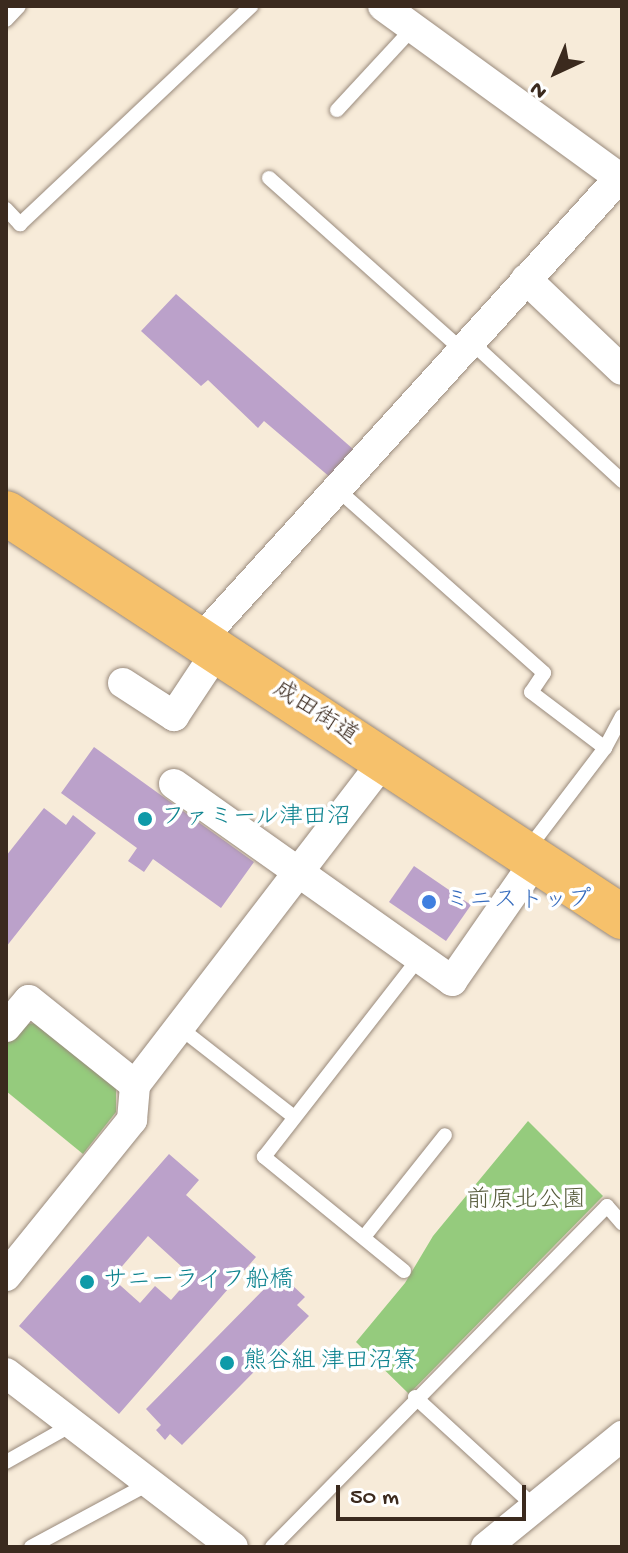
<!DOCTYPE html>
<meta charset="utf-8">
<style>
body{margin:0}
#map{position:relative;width:628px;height:1553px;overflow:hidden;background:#f7ebd9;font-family:"Gochi Hand","Klee One",sans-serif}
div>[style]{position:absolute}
.green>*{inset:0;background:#95cb7d}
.building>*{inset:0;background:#bba1ca}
.roads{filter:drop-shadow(0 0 2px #998a7c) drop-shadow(0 0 2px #998a7c)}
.lane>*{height:14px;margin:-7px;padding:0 7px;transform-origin:7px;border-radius:7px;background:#fff}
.street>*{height:30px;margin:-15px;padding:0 15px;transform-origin:15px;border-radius:15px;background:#fff}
.highway>*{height:44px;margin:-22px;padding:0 22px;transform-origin:22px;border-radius:22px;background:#f6c16b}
.dots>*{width:22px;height:22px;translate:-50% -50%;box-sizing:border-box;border:4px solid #fff;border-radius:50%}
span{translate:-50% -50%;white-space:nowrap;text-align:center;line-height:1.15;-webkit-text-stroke:7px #fff;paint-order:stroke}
.street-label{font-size:24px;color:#3b2a1e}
.culture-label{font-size:24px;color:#0d838f}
.left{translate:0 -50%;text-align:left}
.shop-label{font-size:24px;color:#366cbe}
.park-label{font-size:24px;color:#565a3a}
.frame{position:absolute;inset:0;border:8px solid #3b2a1e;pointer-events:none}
.north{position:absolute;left:516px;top:32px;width:80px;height:80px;-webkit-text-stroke:6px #fff;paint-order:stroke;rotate:224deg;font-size:22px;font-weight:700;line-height:32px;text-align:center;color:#3b2a1e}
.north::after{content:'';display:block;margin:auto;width:28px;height:36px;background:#3b2a1e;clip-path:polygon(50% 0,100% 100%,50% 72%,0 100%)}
.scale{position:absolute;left:336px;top:1485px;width:190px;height:36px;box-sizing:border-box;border:4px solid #3b2a1e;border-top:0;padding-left:10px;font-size:24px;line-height:28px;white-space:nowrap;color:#3b2a1e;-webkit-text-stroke:6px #fff;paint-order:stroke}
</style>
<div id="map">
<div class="green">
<div style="clip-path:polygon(39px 1023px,116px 1086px,116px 1112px,83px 1154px,6px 1091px,6px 1044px,22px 1024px)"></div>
<div style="clip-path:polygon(528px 1121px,603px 1196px,409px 1394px,356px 1342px,405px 1283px,433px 1236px)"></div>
</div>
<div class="building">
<div style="clip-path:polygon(176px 294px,353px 449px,331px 478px,264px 421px,258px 428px,208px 380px,201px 386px,141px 331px)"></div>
<div style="clip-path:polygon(94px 747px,254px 862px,221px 908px,153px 859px,144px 872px,128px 861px,137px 848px,61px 793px)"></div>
<div style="clip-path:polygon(44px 808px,66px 825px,73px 815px,96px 833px,6px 947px,6px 856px)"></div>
<div style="clip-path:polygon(414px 866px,471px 905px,446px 941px,389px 902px)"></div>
<div style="clip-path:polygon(evenodd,169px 1154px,199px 1180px,186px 1195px,256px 1257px,119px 1414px,19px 1326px,169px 1154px,148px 1236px,192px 1276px,171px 1300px,155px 1286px,140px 1303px,112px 1278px,148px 1236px)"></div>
<div style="clip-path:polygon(274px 1279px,286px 1291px,292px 1285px,305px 1297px,297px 1305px,309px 1316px,182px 1445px,170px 1434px,165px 1440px,156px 1430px,161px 1425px,146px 1409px)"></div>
</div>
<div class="roads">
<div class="lane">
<div style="left:6px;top:20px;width:19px;rotate:-47deg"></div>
<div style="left:337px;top:110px;width:112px;rotate:-47.2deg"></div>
<div style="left:269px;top:178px;width:259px;rotate:41.7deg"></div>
<div style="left:6px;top:209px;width:21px;rotate:47deg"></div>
<div style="left:20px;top:224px;width:318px;rotate:-43.3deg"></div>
<div style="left:470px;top:341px;width:207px;rotate:42.6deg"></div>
<div style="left:337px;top:489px;width:277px;rotate:41.6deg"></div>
<div style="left:544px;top:673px;width:23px;rotate:124deg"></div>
<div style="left:531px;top:692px;width:93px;rotate:37.1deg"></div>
<div style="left:528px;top:849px;width:127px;rotate:-52.7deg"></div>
<div style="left:605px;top:748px;width:36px;rotate:-62deg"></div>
<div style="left:179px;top:1027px;width:146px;rotate:38deg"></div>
<div style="left:364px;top:1237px;width:130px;rotate:-51.5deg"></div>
<div style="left:404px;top:1271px;width:181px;rotate:-140.8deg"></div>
<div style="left:264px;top:1157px;width:251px;rotate:-52.1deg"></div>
<div style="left:415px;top:1397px;width:163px;rotate:42.5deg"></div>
<div style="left:6px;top:1462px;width:79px;rotate:-29.5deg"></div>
<div style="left:31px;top:1547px;width:135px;rotate:-28.3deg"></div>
<div style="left:272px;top:1547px;width:478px;rotate:-45.5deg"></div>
<div style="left:607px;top:1206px;width:23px;rotate:49deg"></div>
</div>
<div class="street">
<div style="left:383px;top:6px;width:291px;rotate:36deg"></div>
<div style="left:526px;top:279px;width:132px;rotate:43.5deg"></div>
<div style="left:200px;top:640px;width:628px;rotate:-47.78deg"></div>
<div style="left:123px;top:683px;width:61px;rotate:32.9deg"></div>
<div style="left:174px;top:716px;width:78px;rotate:-56.5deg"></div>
<div style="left:174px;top:784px;width:341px;rotate:35.3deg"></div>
<div style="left:452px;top:981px;width:147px;rotate:-55.2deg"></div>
<div style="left:6px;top:1027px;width:35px;rotate:-50deg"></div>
<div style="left:29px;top:1000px;width:136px;rotate:38.7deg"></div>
<div style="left:6px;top:1276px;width:201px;rotate:-51.1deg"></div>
<div style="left:132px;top:1120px;width:35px;rotate:-85deg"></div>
<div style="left:135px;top:1085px;width:411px;rotate:-52.5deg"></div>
<div style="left:6px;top:1373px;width:286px;rotate:37.5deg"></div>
<div style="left:486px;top:1547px;width:176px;rotate:-39.2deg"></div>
</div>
<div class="highway">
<div style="left:6px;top:513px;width:737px;rotate:33.26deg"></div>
</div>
</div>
<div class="dots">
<div style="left:145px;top:819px;background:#0f9aa8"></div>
<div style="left:429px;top:902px;background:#3f7fe0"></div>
<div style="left:87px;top:1282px;background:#0f9aa8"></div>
<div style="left:227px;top:1363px;background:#0f9aa8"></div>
</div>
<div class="street-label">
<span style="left:315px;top:714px;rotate:33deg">成田街道</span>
</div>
<div class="culture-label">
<span class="left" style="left:161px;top:819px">ファミール津田沼</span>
<span class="left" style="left:103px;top:1282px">サニーライフ船橋</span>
<span class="left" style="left:243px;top:1363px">熊谷組 津田沼寮</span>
</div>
<div class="shop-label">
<span class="left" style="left:445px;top:902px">ミニストップ</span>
</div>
<div class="park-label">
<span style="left:526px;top:1202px">前原北公園</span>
</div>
<div class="frame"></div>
<div class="north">N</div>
<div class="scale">50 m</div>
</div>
